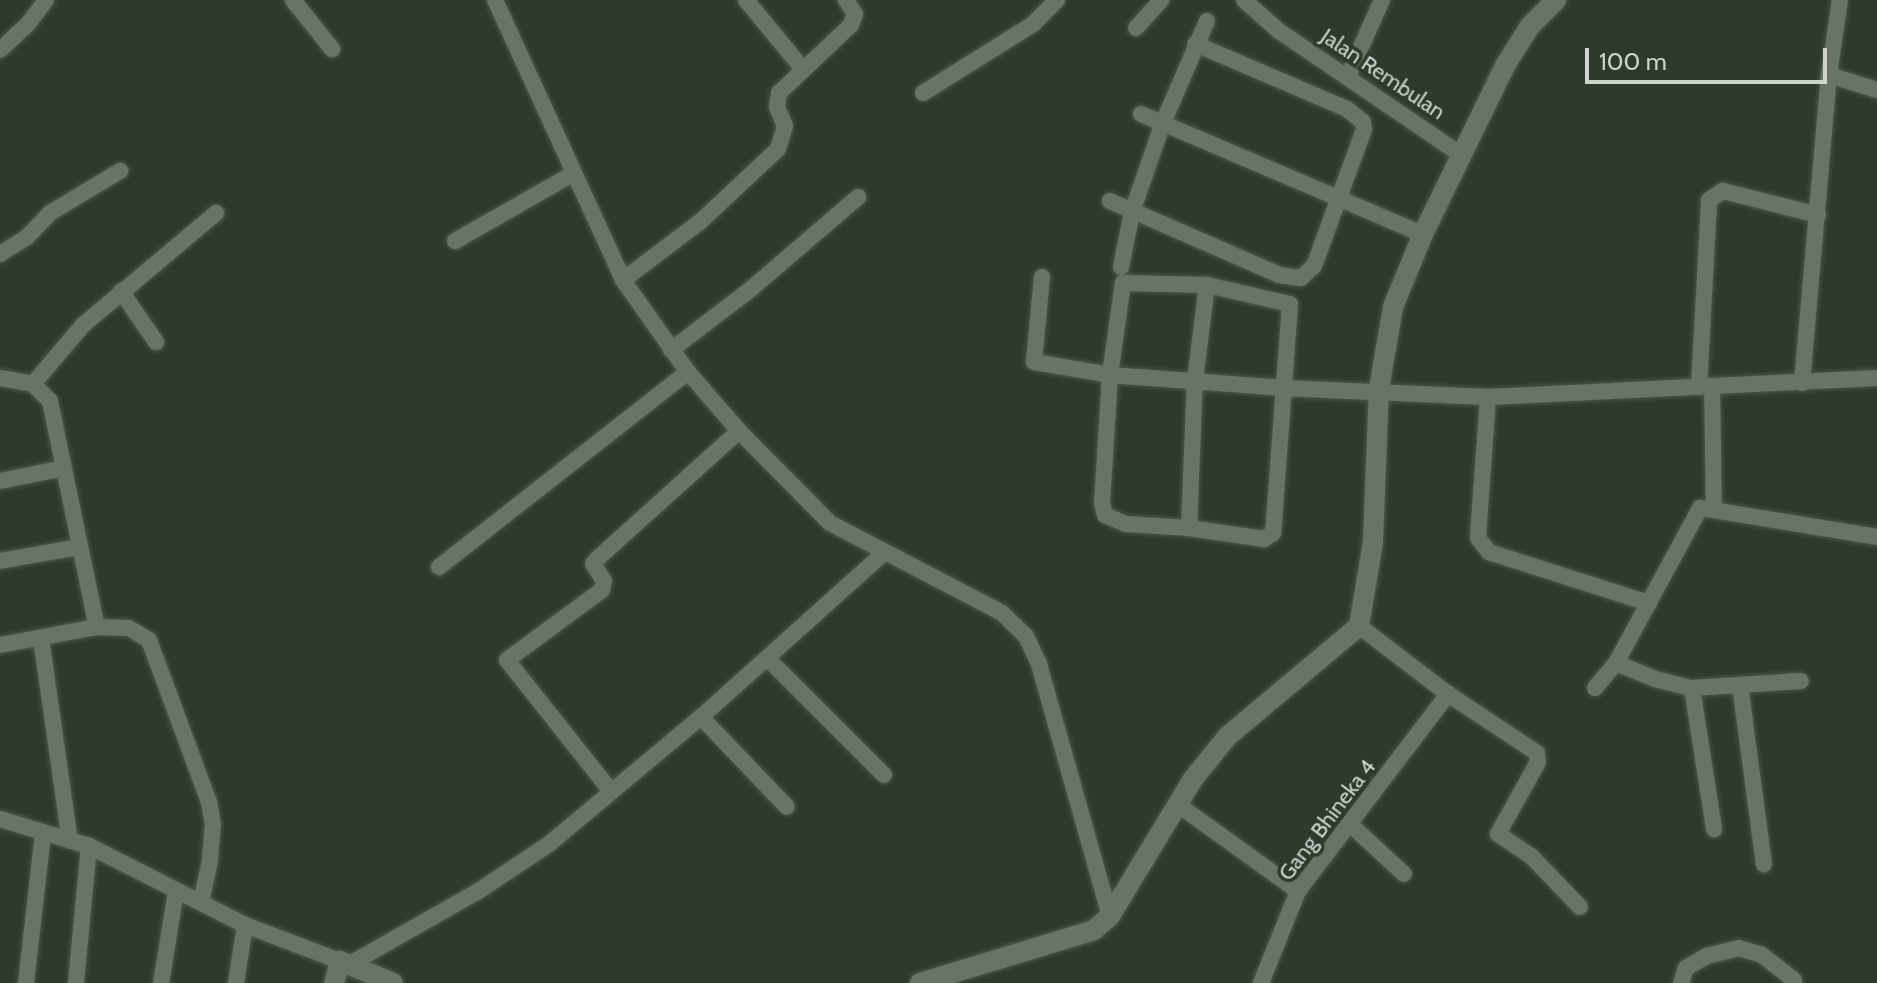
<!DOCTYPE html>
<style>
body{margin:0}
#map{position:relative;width:1877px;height:983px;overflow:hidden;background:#2e3a2b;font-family:Cabin,sans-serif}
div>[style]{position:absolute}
.roads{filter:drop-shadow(0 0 2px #4d574a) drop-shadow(0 0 2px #4d574a)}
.street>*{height:16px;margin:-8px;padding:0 8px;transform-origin:8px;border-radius:8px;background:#687564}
.secondary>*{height:20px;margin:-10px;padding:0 10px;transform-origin:10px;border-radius:10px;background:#687564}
span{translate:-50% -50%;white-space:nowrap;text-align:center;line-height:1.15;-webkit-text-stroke:7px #2e3a2b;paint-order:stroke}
.street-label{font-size:22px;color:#ccd4cb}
.scale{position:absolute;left:1585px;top:48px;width:242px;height:36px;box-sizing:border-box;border:4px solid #ccd4cb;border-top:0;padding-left:10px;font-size:24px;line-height:28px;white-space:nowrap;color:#ccd4cb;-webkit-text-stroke:6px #2e3a2b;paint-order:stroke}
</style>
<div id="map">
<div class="roads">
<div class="street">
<div style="left:293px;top:0;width:63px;rotate:51.5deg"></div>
<div style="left:495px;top:0;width:308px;rotate:65.4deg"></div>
<div style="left:623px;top:280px;width:113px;rotate:54.8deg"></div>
<div style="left:688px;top:372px;width:78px;rotate:49.2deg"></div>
<div style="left:739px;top:431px;width:129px;rotate:45.3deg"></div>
<div style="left:830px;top:523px;width:194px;rotate:27.6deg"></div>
<div style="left:1002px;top:613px;width:33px;rotate:44deg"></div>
<div style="left:1026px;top:636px;width:31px;rotate:65deg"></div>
<div style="left:1039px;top:664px;width:262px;rotate:74.3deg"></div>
<div style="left:746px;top:0;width:88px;rotate:50.5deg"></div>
<div style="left:1244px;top:0;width:47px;rotate:41.5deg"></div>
<div style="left:1279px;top:31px;width:219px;rotate:34.2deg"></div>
<div style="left:1136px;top:28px;width:38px;rotate:-48deg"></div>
<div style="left:0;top:50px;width:38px;rotate:-43deg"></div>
<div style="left:28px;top:24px;width:30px;rotate:-53deg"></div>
<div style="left:1829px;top:75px;width:50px;rotate:17.4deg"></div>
<div style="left:1348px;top:76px;width:83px;rotate:-65.9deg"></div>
<div style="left:923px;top:93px;width:130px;rotate:-32.1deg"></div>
<div style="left:1033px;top:24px;width:34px;rotate:-45deg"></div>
<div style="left:1141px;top:114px;width:306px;rotate:23.1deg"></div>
<div style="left:1110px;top:201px;width:184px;rotate:23.6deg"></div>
<div style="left:1279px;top:275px;width:22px;rotate:8deg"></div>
<div style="left:1301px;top:278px;width:18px;rotate:-43deg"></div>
<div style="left:1314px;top:266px;width:146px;rotate:-69.9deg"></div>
<div style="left:1364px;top:129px;width:7px;rotate:-98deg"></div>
<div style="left:1363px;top:122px;width:21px;rotate:-141deg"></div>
<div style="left:1347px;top:109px;width:165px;rotate:-156.8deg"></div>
<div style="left:455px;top:241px;width:137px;rotate:-29.7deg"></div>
<div style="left:0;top:254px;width:31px;rotate:-32deg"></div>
<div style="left:26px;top:238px;width:35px;rotate:-46deg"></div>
<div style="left:50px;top:213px;width:82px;rotate:-31deg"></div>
<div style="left:1121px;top:267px;width:56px;rotate:-78.7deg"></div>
<div style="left:1132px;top:212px;width:94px;rotate:-70.8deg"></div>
<div style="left:1163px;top:123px;width:111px;rotate:-66.7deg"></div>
<div style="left:1042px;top:277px;width:85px;rotate:95.4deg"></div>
<div style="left:1034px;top:362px;width:77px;rotate:9.7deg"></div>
<div style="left:1110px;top:375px;width:171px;rotate:4.3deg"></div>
<div style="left:1281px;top:388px;width:207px;rotate:2.5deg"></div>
<div style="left:1488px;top:397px;width:389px;rotate:-2.8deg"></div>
<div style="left:623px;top:280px;width:98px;rotate:-37.1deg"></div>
<div style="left:701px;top:221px;width:105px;rotate:-43.1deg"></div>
<div style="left:778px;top:149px;width:24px;rotate:-73deg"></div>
<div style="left:785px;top:126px;width:21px;rotate:-113deg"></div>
<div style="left:777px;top:107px;width:14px;rotate:-82deg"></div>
<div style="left:779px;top:93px;width:99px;rotate:-43.4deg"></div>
<div style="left:851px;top:25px;width:12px;rotate:-70deg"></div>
<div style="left:855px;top:14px;width:17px;rotate:-123deg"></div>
<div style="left:1123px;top:283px;width:84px;rotate:1.4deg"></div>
<div style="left:1207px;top:285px;width:85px;rotate:12.9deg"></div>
<div style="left:1290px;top:304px;width:219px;rotate:94.2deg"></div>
<div style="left:1274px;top:522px;width:11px;rotate:95deg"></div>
<div style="left:1273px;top:533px;width:11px;rotate:146deg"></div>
<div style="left:1264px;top:539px;width:76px;rotate:-171.7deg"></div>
<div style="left:1189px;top:528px;width:63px;rotate:-176.4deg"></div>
<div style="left:1126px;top:524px;width:23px;rotate:-157deg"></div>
<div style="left:1105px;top:515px;width:12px;rotate:-104deg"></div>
<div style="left:1102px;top:503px;width:128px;rotate:-86.4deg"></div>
<div style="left:1110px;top:375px;width:93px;rotate:-82deg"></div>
<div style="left:121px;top:291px;width:62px;rotate:55.5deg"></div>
<div style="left:671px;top:350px;width:102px;rotate:-37.4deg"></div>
<div style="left:752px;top:288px;width:140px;rotate:-40.6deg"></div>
<div style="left:0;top:378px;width:34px;rotate:10deg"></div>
<div style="left:33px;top:384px;width:24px;rotate:45deg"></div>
<div style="left:50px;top:401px;width:231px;rotate:78.3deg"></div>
<div style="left:1802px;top:383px;width:309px;rotate:-85deg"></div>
<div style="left:1829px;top:75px;width:76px;rotate:-81.7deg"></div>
<div style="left:33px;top:384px;width:77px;rotate:-49.7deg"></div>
<div style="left:83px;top:325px;width:174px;rotate:-40.1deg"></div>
<div style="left:1712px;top:386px;width:122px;rotate:89.1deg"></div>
<div style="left:1699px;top:387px;width:187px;rotate:-86.9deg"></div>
<div style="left:1709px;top:200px;width:17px;rotate:-33deg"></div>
<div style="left:1723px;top:191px;width:98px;rotate:14.2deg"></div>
<div style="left:1488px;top:397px;width:141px;rotate:94.1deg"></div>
<div style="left:1478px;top:538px;width:18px;rotate:52deg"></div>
<div style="left:1489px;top:552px;width:168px;rotate:17.7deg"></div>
<div style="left:0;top:481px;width:65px;rotate:-11.5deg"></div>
<div style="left:1189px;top:528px;width:148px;rotate:-87.7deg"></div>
<div style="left:1195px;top:380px;width:96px;rotate:-82.8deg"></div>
<div style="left:0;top:561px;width:79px;rotate:-10.2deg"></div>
<div style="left:439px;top:567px;width:316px;rotate:-38.1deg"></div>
<div style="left:1359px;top:626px;width:112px;rotate:37.4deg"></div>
<div style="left:1448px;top:694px;width:107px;rotate:33.5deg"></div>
<div style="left:1537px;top:753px;width:9px;rotate:84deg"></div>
<div style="left:1538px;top:762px;width:82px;rotate:119.1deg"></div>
<div style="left:1498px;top:834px;width:41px;rotate:34.1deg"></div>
<div style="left:1532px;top:857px;width:69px;rotate:46.2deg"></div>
<div style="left:41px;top:638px;width:205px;rotate:81.9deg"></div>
<div style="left:0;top:645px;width:99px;rotate:-10.5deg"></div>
<div style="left:97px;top:627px;width:32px;rotate:2deg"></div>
<div style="left:129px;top:628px;width:23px;rotate:31deg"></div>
<div style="left:149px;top:640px;width:173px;rotate:69.7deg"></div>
<div style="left:209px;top:802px;width:22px;rotate:80deg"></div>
<div style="left:213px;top:824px;width:37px;rotate:95deg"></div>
<div style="left:210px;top:861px;width:42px;rotate:102.4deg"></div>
<div style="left:768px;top:659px;width:164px;rotate:45deg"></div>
<div style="left:1616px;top:663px;width:42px;rotate:22.3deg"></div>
<div style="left:1655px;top:679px;width:38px;rotate:14deg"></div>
<div style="left:1692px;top:688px;width:109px;rotate:-3.7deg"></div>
<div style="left:1740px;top:685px;width:181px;rotate:82.4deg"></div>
<div style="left:1595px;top:688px;width:33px;rotate:-50deg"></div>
<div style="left:1616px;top:663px;width:176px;rotate:-61.5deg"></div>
<div style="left:1700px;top:508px;width:179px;rotate:9.3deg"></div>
<div style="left:1692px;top:688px;width:143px;rotate:81.1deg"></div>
<div style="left:701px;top:717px;width:124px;rotate:46.3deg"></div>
<div style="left:610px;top:790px;width:166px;rotate:-128.4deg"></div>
<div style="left:507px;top:660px;width:118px;rotate:-36.4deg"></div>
<div style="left:602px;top:590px;width:9px;rotate:-77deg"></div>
<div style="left:604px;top:581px;width:20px;rotate:-123deg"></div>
<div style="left:593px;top:564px;width:8px;rotate:-50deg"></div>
<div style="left:598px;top:558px;width:190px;rotate:-42deg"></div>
<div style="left:1177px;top:804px;width:149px;rotate:35.7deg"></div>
<div style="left:0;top:819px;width:93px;rotate:16.9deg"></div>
<div style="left:89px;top:846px;width:175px;rotate:26.9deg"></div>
<div style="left:245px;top:925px;width:102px;rotate:20.8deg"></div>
<div style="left:1351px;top:825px;width:72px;rotate:42.8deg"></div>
<div style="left:350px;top:964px;width:146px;rotate:-29.6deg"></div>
<div style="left:477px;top:892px;width:87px;rotate:-33.7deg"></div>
<div style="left:549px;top:844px;width:198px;rotate:-39.9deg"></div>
<div style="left:701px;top:717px;width:246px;rotate:-41.9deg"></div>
<div style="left:26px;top:983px;width:150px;rotate:-83.5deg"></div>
<div style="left:76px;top:983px;width:138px;rotate:-84.6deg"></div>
<div style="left:161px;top:983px;width:93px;rotate:-80.7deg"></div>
<div style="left:236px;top:983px;width:59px;rotate:-81.2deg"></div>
<div style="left:1261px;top:983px;width:99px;rotate:-68.1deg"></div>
<div style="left:1298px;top:891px;width:248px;rotate:-52.7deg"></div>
<div style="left:1681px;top:983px;width:16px;rotate:-72deg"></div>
<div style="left:1686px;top:968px;width:24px;rotate:-30deg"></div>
<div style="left:1707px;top:956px;width:32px;rotate:-14deg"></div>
<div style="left:1738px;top:948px;width:25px;rotate:16deg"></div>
<div style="left:1762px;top:955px;width:41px;rotate:38deg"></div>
</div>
<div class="secondary">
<div style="left:334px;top:983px;width:23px;rotate:-75deg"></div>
<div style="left:340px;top:961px;width:57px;rotate:22.5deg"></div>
<div style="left:920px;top:983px;width:182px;rotate:-16.9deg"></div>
<div style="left:1094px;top:930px;width:21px;rotate:-41deg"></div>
<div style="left:1110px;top:916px;width:160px;rotate:-58.8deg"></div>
<div style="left:1193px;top:779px;width:55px;rotate:-50.9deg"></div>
<div style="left:1228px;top:736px;width:171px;rotate:-40deg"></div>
<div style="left:1359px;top:626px;width:85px;rotate:-80.5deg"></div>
<div style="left:1373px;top:542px;width:153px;rotate:-87.8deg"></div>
<div style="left:1379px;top:389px;width:83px;rotate:-80.3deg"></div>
<div style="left:1393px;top:307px;width:79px;rotate:-67.7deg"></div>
<div style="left:1423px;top:234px;width:189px;rotate:-64deg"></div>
<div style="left:1506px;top:64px;width:45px;rotate:-57.7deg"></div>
<div style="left:1530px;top:26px;width:37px;rotate:-45deg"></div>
</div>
</div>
<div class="street-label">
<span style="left:1383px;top:74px;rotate:34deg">Jalan Rembulan</span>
<span style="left:1327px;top:820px;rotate:-53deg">Gang Bhineka 4</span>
</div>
<div class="scale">100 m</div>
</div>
